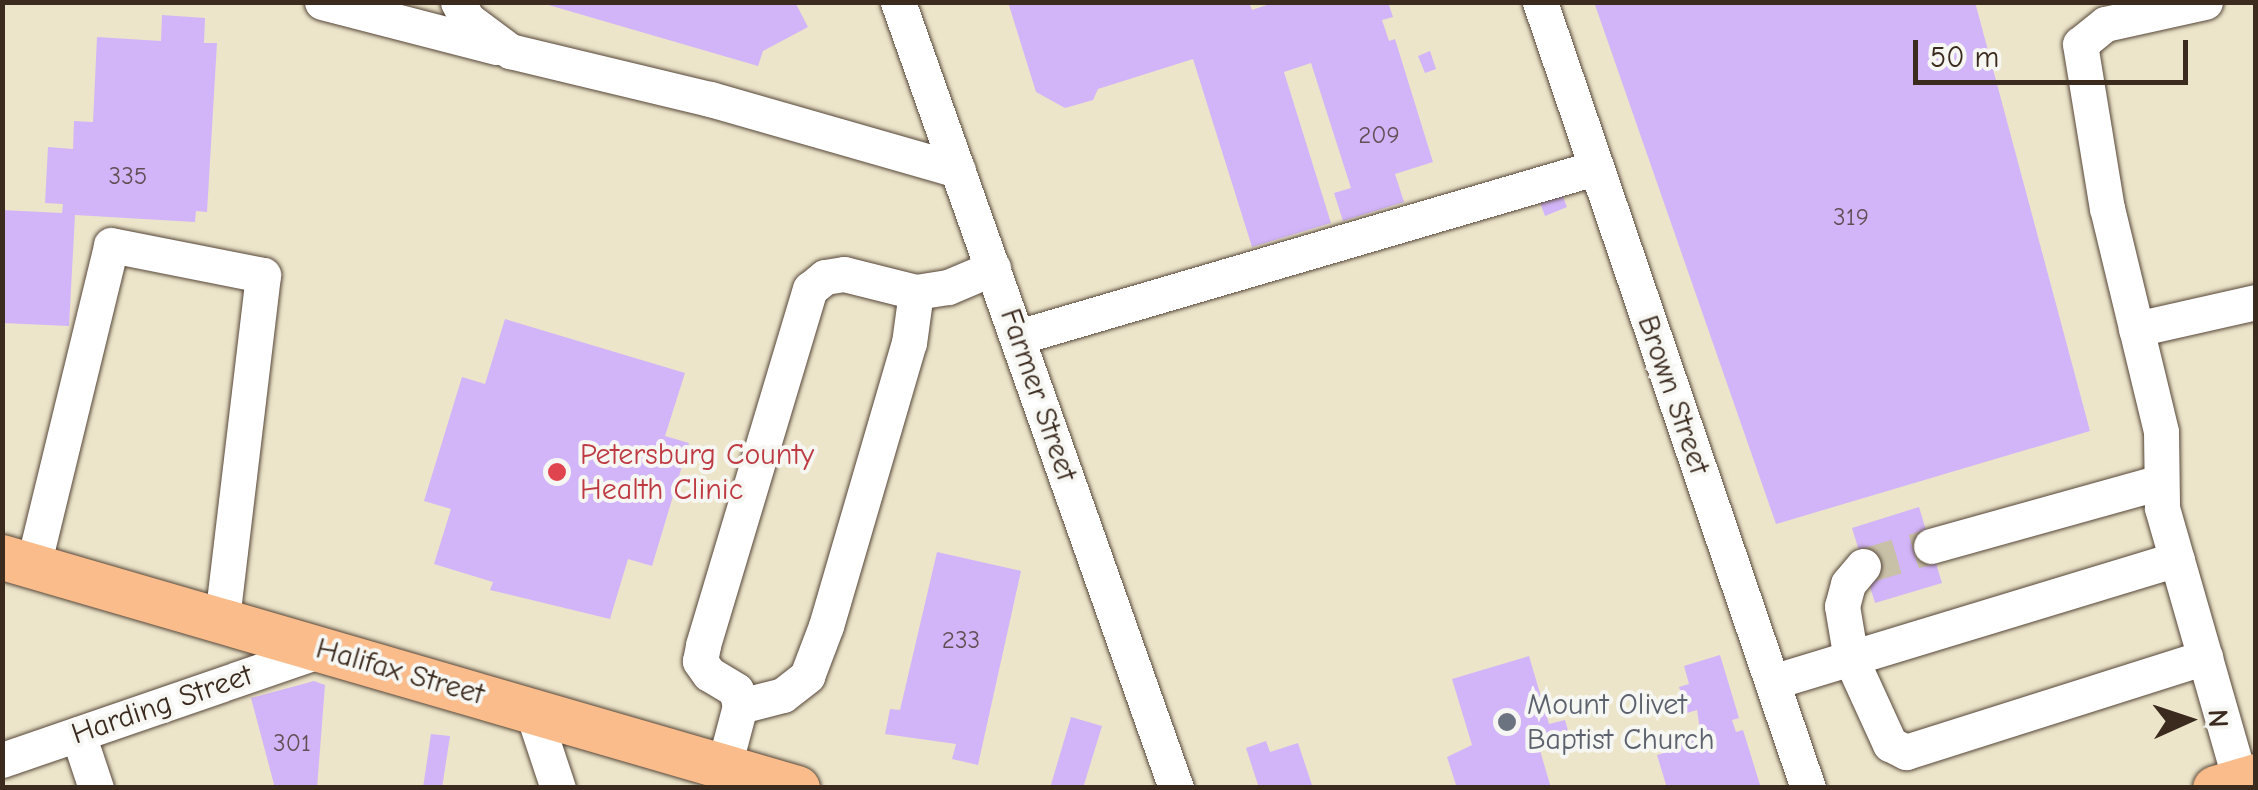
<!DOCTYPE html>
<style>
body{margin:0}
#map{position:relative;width:2258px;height:790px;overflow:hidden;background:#ece5ca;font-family:"Comic Neue",sans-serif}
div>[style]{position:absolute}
.building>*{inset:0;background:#d2b5f8}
.minor-tunnel>*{height:35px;margin-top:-17.5px;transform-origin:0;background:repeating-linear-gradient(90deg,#c9c0a8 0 35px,transparent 0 53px)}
.roads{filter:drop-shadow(0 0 2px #564638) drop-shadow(0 0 2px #564638)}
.minor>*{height:35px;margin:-17.5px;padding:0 17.5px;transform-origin:17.5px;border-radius:17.5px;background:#fff}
.major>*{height:45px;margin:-22.5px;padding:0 22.5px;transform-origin:22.5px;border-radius:22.5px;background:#fabc8b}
.dots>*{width:28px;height:28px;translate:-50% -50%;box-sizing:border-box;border:5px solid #f6f6f2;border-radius:50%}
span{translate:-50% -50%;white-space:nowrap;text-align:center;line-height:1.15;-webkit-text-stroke:8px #f6f6f2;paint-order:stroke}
.number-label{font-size:25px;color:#614d54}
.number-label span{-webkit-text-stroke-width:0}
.street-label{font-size:30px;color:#3b2a1e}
.health-label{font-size:30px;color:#be3a42}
.left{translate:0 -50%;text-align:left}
.worship-label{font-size:30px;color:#5b616d}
.frame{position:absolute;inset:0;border:5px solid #3b2a1e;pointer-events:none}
.north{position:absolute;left:2138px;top:670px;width:100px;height:100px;-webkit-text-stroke:8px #f6f6f2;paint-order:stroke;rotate:87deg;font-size:28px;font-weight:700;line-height:40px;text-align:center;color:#3b2a1e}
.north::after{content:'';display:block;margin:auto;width:35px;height:45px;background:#3b2a1e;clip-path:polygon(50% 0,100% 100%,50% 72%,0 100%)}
.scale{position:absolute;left:1913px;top:40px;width:275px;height:45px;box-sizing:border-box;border:5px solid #3b2a1e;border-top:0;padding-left:12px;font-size:30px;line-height:35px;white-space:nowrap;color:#3b2a1e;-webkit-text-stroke:8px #f6f6f2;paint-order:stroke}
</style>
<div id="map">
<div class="building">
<div style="clip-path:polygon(795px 2px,808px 27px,763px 51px,758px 66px,545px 4px)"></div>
<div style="clip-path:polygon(1008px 2px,1249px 2px,1252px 10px,1276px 2px,1388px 2px,1393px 17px,1382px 20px,1389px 41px,1395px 39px,1433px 162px,1395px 174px,1404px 202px,1343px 221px,1334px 193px,1351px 188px,1311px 63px,1284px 72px,1331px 223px,1252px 247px,1193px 59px,1098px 89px,1093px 100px,1065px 108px,1036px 92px)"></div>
<div style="clip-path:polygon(1594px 2px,1975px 2px,2090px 431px,1776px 524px)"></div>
<div style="clip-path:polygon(162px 15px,205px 18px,204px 43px,217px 43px,207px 212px,196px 211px,195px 222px,75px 215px,69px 326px,2px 323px,2px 210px,62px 213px,63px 204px,45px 203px,48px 147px,73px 149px,74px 121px,93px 122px,97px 37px,161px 41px)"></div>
<div style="clip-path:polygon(1430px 51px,1436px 69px,1425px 73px,1418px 56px)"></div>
<div style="clip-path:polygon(1561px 192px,1567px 207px,1545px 216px,1539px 200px)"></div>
<div style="clip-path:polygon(505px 319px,685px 373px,665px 436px,689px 443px,652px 566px,628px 559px,610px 619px,490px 590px,493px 582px,434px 564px,451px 509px,424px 501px,462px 377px,485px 384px)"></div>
<div style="clip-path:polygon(1919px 507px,1942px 583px,1875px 603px,1852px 528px)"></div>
<div style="clip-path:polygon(937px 552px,1021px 571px,978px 765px,952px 759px,956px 744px,885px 734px,890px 709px,900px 710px)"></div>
<div style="clip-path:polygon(1720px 655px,1739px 718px,1732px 720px,1736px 732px,1743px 730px,1761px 788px,1667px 788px,1657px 755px,1667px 752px,1664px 741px,1700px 730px,1697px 710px,1687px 713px,1679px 687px,1689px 684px,1684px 666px)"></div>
<div style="clip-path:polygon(1529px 656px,1549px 724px,1565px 720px,1570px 738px,1539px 747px,1551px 788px,1457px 788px,1447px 757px,1472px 745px,1452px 679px)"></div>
<div style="clip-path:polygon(314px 681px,325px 685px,317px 788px,275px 788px,251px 698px)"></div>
<div style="clip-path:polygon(1071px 717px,1102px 726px,1083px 788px,1050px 788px)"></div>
<div style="clip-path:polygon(431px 734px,450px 736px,442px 788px,423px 788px)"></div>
<div style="clip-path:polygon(1266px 741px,1270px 752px,1298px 743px,1313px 788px,1259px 788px,1246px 748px)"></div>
</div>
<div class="minor-tunnel">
<div style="left:1863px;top:566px;width:71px;rotate:-16.4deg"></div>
</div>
<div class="roads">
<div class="minor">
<div style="left:322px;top:2px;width:180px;rotate:14.5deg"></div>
<div style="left:458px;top:2px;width:19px;rotate:62deg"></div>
<div style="left:467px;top:19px;width:54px;rotate:36.7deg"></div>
<div style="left:510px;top:51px;width:206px;rotate:13.5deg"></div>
<div style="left:710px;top:99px;width:258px;rotate:16deg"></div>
<div style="left:898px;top:2px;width:834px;rotate:70.52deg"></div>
<div style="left:1540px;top:2px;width:830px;rotate:71.17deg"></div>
<div style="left:2205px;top:2px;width:102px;rotate:167.6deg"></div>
<div style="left:2105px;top:24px;width:32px;rotate:141deg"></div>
<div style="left:2080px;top:44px;width:166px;rotate:80.7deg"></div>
<div style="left:2107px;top:208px;width:230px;rotate:76.4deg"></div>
<div style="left:2161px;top:432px;width:76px;rotate:89.2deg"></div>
<div style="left:2162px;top:508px;width:283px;rotate:74deg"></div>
<div style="left:2136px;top:329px;width:123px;rotate:-12.7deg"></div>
<div style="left:1018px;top:337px;width:601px;rotate:-16.33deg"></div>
<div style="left:1931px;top:546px;width:238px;rotate:-15.6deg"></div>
<div style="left:33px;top:566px;width:330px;rotate:-76.3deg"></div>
<div style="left:111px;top:245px;width:155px;rotate:11.2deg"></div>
<div style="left:263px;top:275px;width:348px;rotate:96.8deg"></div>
<div style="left:1863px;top:566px;width:23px;rotate:130deg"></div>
<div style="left:1848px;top:584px;width:23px;rotate:105deg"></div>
<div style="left:1842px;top:606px;width:54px;rotate:80.4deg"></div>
<div style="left:1851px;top:659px;width:94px;rotate:65.4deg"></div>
<div style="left:1890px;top:744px;width:18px;rotate:27deg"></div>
<div style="left:1906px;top:752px;width:314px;rotate:-17.6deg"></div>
<div style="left:1772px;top:682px;width:423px;rotate:-16.9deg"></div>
<div style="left:740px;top:706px;width:44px;rotate:-14.3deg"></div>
<div style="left:783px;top:695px;width:31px;rotate:-38deg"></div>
<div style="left:807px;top:676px;width:53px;rotate:-69.2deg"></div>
<div style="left:826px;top:626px;width:295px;rotate:-73.7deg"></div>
<div style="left:909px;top:343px;width:51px;rotate:-82.2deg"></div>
<div style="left:532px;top:710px;width:82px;rotate:71.6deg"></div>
<div style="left:78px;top:734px;width:57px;rotate:71.6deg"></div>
<div style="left:2px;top:760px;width:338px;rotate:-19deg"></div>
<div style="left:724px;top:766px;width:62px;rotate:-75.1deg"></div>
<div style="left:740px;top:706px;width:16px;rotate:-104deg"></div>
<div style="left:736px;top:690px;width:31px;rotate:-149deg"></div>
<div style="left:709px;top:674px;width:16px;rotate:-125deg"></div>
<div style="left:700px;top:661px;width:16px;rotate:-79deg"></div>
<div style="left:703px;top:645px;width:372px;rotate:-73.3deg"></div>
<div style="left:810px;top:289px;width:19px;rotate:-39deg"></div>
<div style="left:825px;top:277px;width:19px;rotate:-9deg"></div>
<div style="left:844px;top:274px;width:74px;rotate:14deg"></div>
<div style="left:916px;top:292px;width:32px;rotate:-9deg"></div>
<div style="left:948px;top:287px;width:49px;rotate:-22.9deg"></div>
</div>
<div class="major">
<div style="left:2px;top:557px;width:828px;rotate:16.2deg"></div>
<div style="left:2215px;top:788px;width:43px;rotate:-16.3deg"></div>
</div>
</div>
<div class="dots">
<div style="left:557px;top:472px;background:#e0444e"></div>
<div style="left:1507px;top:722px;background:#6b7280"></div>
</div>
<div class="number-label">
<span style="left:1379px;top:135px">209</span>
<span style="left:128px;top:176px">335</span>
<span style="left:1851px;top:217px">319</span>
<span style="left:961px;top:640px">233</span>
<span style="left:292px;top:743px">301</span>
</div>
<div class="street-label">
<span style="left:1038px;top:395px;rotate:71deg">Farmer Street</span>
<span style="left:1673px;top:395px;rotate:71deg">Brown Street</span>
<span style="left:400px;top:672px;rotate:16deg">Halifax Street</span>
<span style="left:162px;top:705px;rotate:-19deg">Harding Street</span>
</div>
<div class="health-label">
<span class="left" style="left:580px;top:472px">Petersburg County<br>Health Clinic</span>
</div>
<div class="worship-label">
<span class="left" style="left:1527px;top:722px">Mount Olivet<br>Baptist Church</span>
</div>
<div class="frame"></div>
<div class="north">N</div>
<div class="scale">50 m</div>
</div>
